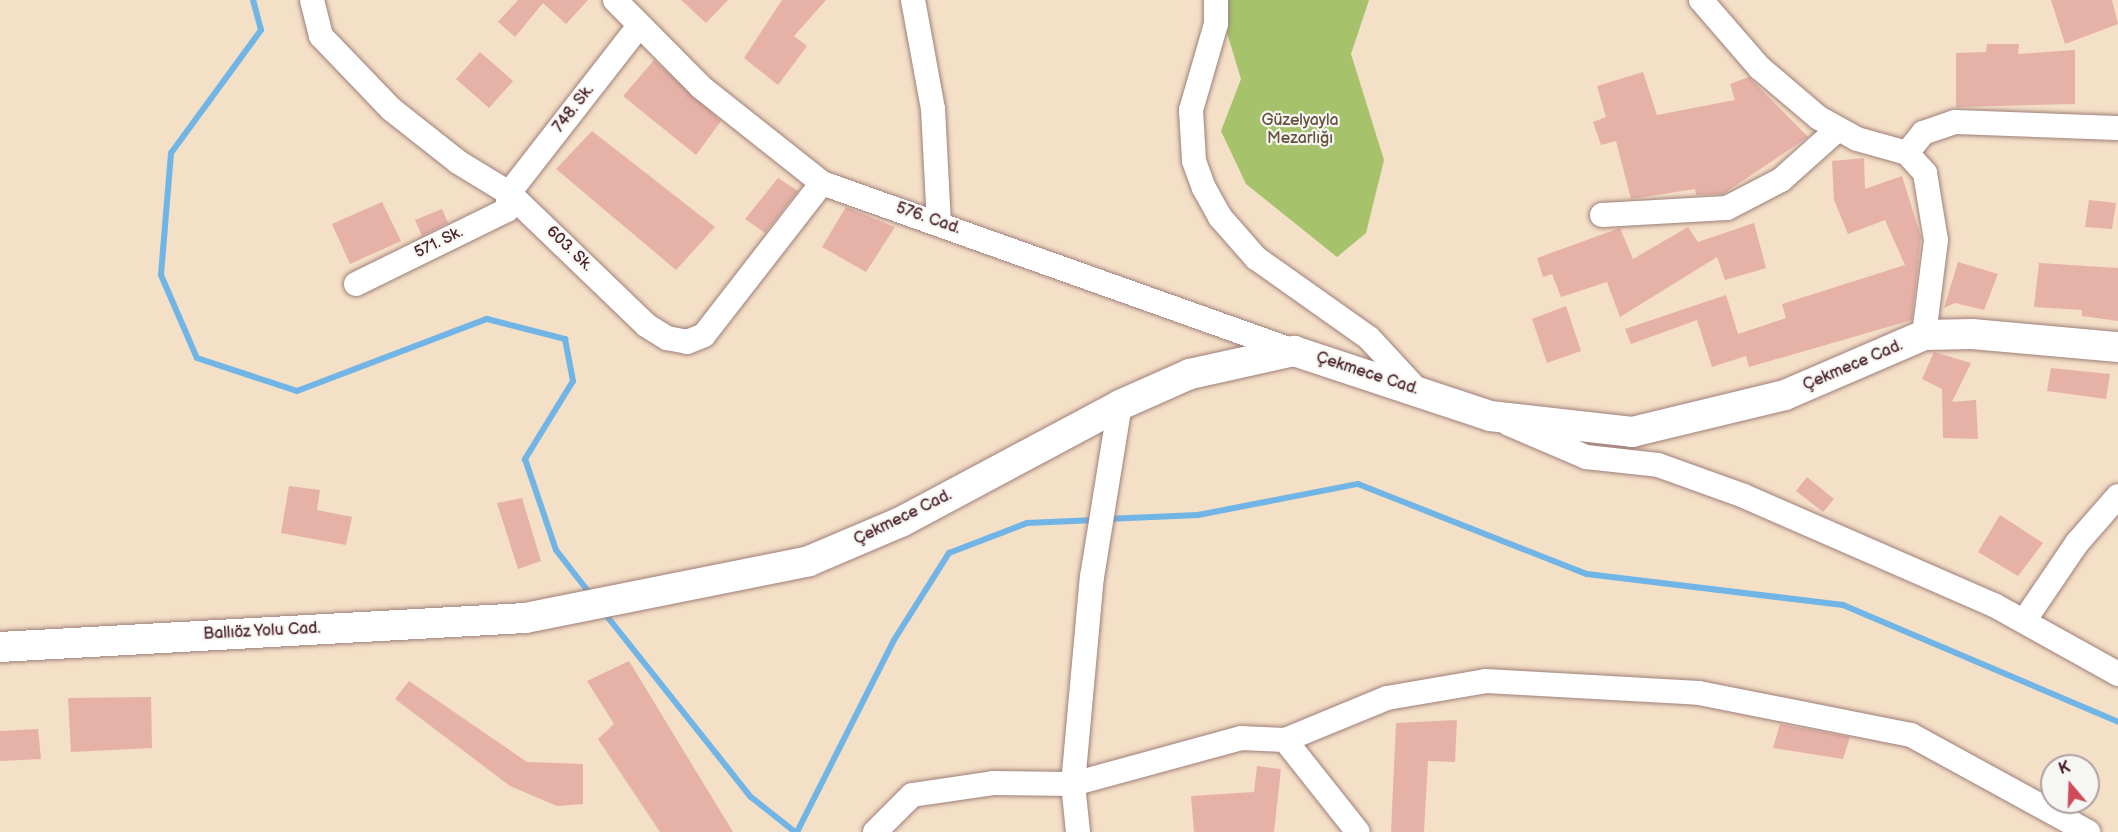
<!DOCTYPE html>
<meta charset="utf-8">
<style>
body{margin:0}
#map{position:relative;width:2118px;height:832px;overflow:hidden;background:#f4dfc7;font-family:"Balsamiq Sans",sans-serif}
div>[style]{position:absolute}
.green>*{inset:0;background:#a6c36b}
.stream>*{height:6px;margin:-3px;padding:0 3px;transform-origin:3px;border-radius:3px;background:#70b5e6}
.building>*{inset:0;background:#e6b2a8}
.roads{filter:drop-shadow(0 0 2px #9f7f79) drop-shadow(0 0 2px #9f7f79)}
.minor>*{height:24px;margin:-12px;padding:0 12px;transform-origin:12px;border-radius:12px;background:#fff}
.tertiary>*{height:30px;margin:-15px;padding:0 15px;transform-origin:15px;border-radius:15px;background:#fff}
span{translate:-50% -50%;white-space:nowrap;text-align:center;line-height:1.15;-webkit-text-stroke:4.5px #f6f6f2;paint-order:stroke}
.street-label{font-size:16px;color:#4a1f2b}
.park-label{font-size:16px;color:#66503e}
.north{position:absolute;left:2040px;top:754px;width:60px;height:60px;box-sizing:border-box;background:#f6f6f2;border:2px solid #b1a0a2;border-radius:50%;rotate:341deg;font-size:16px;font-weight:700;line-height:24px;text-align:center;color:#4a1f2b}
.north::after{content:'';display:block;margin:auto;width:21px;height:27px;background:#d1495b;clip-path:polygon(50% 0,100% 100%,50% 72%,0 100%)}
</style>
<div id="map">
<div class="green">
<div style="clip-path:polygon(1223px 0,1369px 0,1351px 54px,1384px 160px,1366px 233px,1337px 257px,1246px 184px,1221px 131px,1241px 79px,1221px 13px)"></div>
</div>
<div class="stream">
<div style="left:253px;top:0;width:31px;rotate:75deg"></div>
<div style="left:261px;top:30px;width:152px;rotate:126.2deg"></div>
<div style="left:171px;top:153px;width:122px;rotate:94.7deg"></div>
<div style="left:161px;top:275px;width:90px;rotate:66.6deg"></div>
<div style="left:197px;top:358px;width:105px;rotate:18.3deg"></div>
<div style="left:297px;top:391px;width:203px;rotate:-20.8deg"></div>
<div style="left:487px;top:319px;width:81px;rotate:14.4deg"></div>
<div style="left:565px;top:339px;width:43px;rotate:79.2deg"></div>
<div style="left:573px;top:381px;width:92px;rotate:121.6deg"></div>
<div style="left:525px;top:459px;width:96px;rotate:71.2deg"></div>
<div style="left:556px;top:550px;width:57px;rotate:52.1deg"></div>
<div style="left:1106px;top:519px;width:92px;rotate:-2.5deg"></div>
<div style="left:1198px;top:515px;width:163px;rotate:-11deg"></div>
<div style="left:1358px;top:484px;width:246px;rotate:21.5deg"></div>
<div style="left:1587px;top:574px;width:258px;rotate:6.9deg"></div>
<div style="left:1843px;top:605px;width:299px;rotate:23deg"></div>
<div style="left:602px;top:610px;width:239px;rotate:51.5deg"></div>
<div style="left:751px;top:797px;width:56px;rotate:38.5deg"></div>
<div style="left:797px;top:832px;width:215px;rotate:-63.2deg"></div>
<div style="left:894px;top:640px;width:103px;rotate:-57.7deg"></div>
<div style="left:949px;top:553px;width:84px;rotate:-21deg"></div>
<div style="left:1027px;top:523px;width:69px;rotate:-2.5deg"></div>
</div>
<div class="building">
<div style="clip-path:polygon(518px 0,588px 0,566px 24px,543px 3px,515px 37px,498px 22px)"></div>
<div style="clip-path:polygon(681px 0,728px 0,706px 23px)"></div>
<div style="clip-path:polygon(782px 0,826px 0,794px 36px,807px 46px,778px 85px,744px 58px)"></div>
<div style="clip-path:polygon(2051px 0,2112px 0,2118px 24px,2065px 44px)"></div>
<div style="clip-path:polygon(1987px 44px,2019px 44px,2018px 54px,2075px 50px,2075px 104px,1956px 107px,1956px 53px,1986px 52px)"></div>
<div style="clip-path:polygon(480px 52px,513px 81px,489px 108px,456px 79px)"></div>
<div style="clip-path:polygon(654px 60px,721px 121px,696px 155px,623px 96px)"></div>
<div style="clip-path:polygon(1643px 72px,1657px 115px,1735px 100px,1730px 84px,1749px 77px,1808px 137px,1723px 194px,1696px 195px,1695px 189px,1631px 199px,1616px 141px,1601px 145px,1593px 122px,1606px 117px,1597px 86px)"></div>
<div style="clip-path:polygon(592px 131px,715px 227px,676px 270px,556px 169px)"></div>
<div style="clip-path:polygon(1864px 158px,1865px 189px,1902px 176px,1921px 237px,1912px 320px,1749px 367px,1746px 356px,1712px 367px,1697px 320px,1631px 344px,1625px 329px,1726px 295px,1738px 334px,1786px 318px,1782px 304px,1905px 265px,1885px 220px,1848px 234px,1834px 200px,1832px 161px)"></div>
<div style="clip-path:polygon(778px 178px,798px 191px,765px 233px,745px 219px)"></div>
<div style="clip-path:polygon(2089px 200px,2116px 203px,2112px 229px,2085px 227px)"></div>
<div style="clip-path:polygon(382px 202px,401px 241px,350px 264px,332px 224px)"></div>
<div style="clip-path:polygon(846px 207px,895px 227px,866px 272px,822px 247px)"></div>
<div style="clip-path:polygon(442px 209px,448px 223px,422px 236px,415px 220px)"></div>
<div style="clip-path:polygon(1754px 223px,1766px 268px,1725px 280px,1717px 257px,1620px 317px,1607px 282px,1561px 297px,1552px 274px,1543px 277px,1537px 258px,1620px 228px,1633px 259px,1688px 227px,1698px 242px)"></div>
<div style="clip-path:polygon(1958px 262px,1998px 274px,1984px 310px,1955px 303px,1944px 308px)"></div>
<div style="clip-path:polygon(2039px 263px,2118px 268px,2118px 321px,2082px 316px,2082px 310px,2034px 307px)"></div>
<div style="clip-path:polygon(1566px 306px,1581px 351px,1547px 363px,1532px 319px)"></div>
<div style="clip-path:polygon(1934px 352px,1971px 363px,1952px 402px,1976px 400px,1978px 439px,1943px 438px,1942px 389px,1922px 379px)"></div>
<div style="clip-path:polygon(2051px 368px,2110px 374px,2106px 399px,2047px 391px)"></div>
<div style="clip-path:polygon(1807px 477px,1834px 499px,1823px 512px,1796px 491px)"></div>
<div style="clip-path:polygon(289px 486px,320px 490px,317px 510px,352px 517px,346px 545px,281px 533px)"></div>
<div style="clip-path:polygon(522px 498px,541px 561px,518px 569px,497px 503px)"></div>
<div style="clip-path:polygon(2000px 515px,2043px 543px,2018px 576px,1978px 552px)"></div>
<div style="clip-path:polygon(629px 661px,733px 832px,660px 832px,598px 739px,614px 724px,587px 681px)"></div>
<div style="clip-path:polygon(409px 681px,527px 762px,583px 764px,583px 804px,557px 806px,510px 786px,395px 699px)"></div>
<div style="clip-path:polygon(151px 697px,152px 748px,71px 752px,68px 698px)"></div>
<div style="clip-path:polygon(1457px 720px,1455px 762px,1428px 761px,1424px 832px,1391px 832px,1396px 723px)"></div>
<div style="clip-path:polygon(1780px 724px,1850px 737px,1843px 759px,1773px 748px)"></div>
<div style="clip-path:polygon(38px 729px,41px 759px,0 761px,0 731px)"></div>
<div style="clip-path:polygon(1257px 766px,1281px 769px,1274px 832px,1194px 832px,1191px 796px,1254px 792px)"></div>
</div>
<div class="roads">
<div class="minor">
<div style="left:312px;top:0;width:37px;rotate:76deg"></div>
<div style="left:321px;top:36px;width:101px;rotate:46.2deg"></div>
<div style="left:391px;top:109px;width:85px;rotate:38.3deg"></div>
<div style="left:458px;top:162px;width:60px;rotate:31.3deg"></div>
<div style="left:509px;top:193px;width:190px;rotate:43.9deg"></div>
<div style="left:646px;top:325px;width:25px;rotate:32deg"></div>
<div style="left:667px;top:338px;width:20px;rotate:11deg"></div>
<div style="left:687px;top:342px;width:18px;rotate:-22deg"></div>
<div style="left:704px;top:335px;width:192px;rotate:-52.2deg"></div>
<div style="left:615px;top:0;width:122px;rotate:45.3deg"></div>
<div style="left:701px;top:87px;width:154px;rotate:38.4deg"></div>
<div style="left:822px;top:183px;width:501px;rotate:19.59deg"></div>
<div style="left:913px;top:0;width:111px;rotate:79.6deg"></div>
<div style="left:933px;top:109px;width:114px;rotate:87deg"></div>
<div style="left:1216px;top:0;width:24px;rotate:90deg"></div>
<div style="left:1216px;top:24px;width:90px;rotate:106.2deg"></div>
<div style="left:1191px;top:110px;width:51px;rotate:86.6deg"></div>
<div style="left:1194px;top:161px;width:29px;rotate:70deg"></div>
<div style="left:1204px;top:188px;width:33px;rotate:61deg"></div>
<div style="left:1220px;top:217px;width:55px;rotate:48.7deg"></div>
<div style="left:1256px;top:258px;width:138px;rotate:35.3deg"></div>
<div style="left:1369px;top:338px;width:72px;rotate:47.2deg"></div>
<div style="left:1701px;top:0;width:90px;rotate:49.1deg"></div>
<div style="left:1760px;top:68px;width:77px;rotate:40.3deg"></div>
<div style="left:1819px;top:118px;width:43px;rotate:28.9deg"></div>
<div style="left:1857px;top:139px;width:52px;rotate:15.6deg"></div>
<div style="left:1907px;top:153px;width:27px;rotate:48deg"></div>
<div style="left:1925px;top:173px;width:68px;rotate:80.7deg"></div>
<div style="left:1936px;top:240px;width:96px;rotate:97.2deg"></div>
<div style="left:1907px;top:153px;width:26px;rotate:-51deg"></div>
<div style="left:1923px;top:133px;width:34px;rotate:-19deg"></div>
<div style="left:1955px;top:122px;width:163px;rotate:2.1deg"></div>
<div style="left:1602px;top:215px;width:125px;rotate:-3.2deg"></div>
<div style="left:1727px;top:208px;width:61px;rotate:-27.4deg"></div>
<div style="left:1781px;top:180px;width:75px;rotate:-41.8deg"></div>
<div style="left:356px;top:284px;width:168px;rotate:-26.1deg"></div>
<div style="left:507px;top:210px;width:17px;rotate:-83deg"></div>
<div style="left:509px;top:193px;width:212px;rotate:-52.1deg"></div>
<div style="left:1509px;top:424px;width:84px;rotate:23.2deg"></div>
<div style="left:1586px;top:457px;width:72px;rotate:6.3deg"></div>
<div style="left:1658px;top:465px;width:91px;rotate:19.8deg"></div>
<div style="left:1744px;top:496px;width:273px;rotate:23.6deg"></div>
<div style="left:1994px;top:605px;width:142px;rotate:29.1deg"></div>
<div style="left:2024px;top:621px;width:94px;rotate:-55.8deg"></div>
<div style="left:2077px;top:543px;width:62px;rotate:-48.9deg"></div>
<div style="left:1285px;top:740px;width:117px;rotate:51.6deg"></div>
<div style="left:875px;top:832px;width:52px;rotate:-45deg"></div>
<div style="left:912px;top:795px;width:82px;rotate:-8.4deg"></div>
<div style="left:993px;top:783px;width:80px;rotate:0.7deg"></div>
<div style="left:1073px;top:784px;width:174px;rotate:-15.3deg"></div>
<div style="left:1241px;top:738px;width:44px;rotate:2.6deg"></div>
<div style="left:1285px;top:740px;width:110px;rotate:-22.4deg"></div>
<div style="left:1387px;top:698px;width:100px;rotate:-9.7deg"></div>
<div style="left:1486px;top:681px;width:213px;rotate:3.2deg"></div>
<div style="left:1699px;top:693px;width:216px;rotate:11.2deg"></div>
<div style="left:1911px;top:735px;width:202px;rotate:28.7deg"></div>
<div style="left:1078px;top:832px;width:48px;rotate:-95.9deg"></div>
<div style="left:1073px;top:784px;width:208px;rotate:-84.8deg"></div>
<div style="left:1092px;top:577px;width:174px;rotate:-80.8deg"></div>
</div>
<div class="tertiary">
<div style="left:0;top:647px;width:526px;rotate:-3.16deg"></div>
<div style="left:525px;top:618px;width:290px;rotate:-11.3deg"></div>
<div style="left:809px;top:561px;width:100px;rotate:-23deg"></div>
<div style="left:901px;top:522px;width:248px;rotate:-28.1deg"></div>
<div style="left:1120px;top:405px;width:77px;rotate:-23.9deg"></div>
<div style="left:1190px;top:374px;width:107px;rotate:-12.5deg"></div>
<div style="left:1294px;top:351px;width:206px;rotate:18.3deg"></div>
<div style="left:1490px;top:416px;width:143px;rotate:6.4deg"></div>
<div style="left:1632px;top:432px;width:157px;rotate:-13.6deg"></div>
<div style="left:1785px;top:395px;width:151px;rotate:-23.3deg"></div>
<div style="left:1924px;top:335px;width:48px;rotate:-1.2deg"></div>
<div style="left:1972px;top:334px;width:147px;rotate:5.1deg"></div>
</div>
</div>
<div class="street-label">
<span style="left:574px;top:109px;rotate:-52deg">748. Sk.</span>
<span style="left:928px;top:219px;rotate:19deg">576. Cad.</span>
<span style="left:439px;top:243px;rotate:-26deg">571. Sk.</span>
<span style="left:569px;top:249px;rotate:44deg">603. Sk.</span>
<span style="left:1853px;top:366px;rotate:-23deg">Çekmece Cad.</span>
<span style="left:1367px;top:374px;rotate:18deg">Çekmece Cad.</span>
<span style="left:903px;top:518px;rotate:-26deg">Çekmece Cad.</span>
<span style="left:262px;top:632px;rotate:-3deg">Ballıöz Yolu Cad.</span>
</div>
<div class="park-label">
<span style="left:1300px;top:130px">Güzelyayla<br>Mezarlığı</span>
</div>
<div class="north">K</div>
</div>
